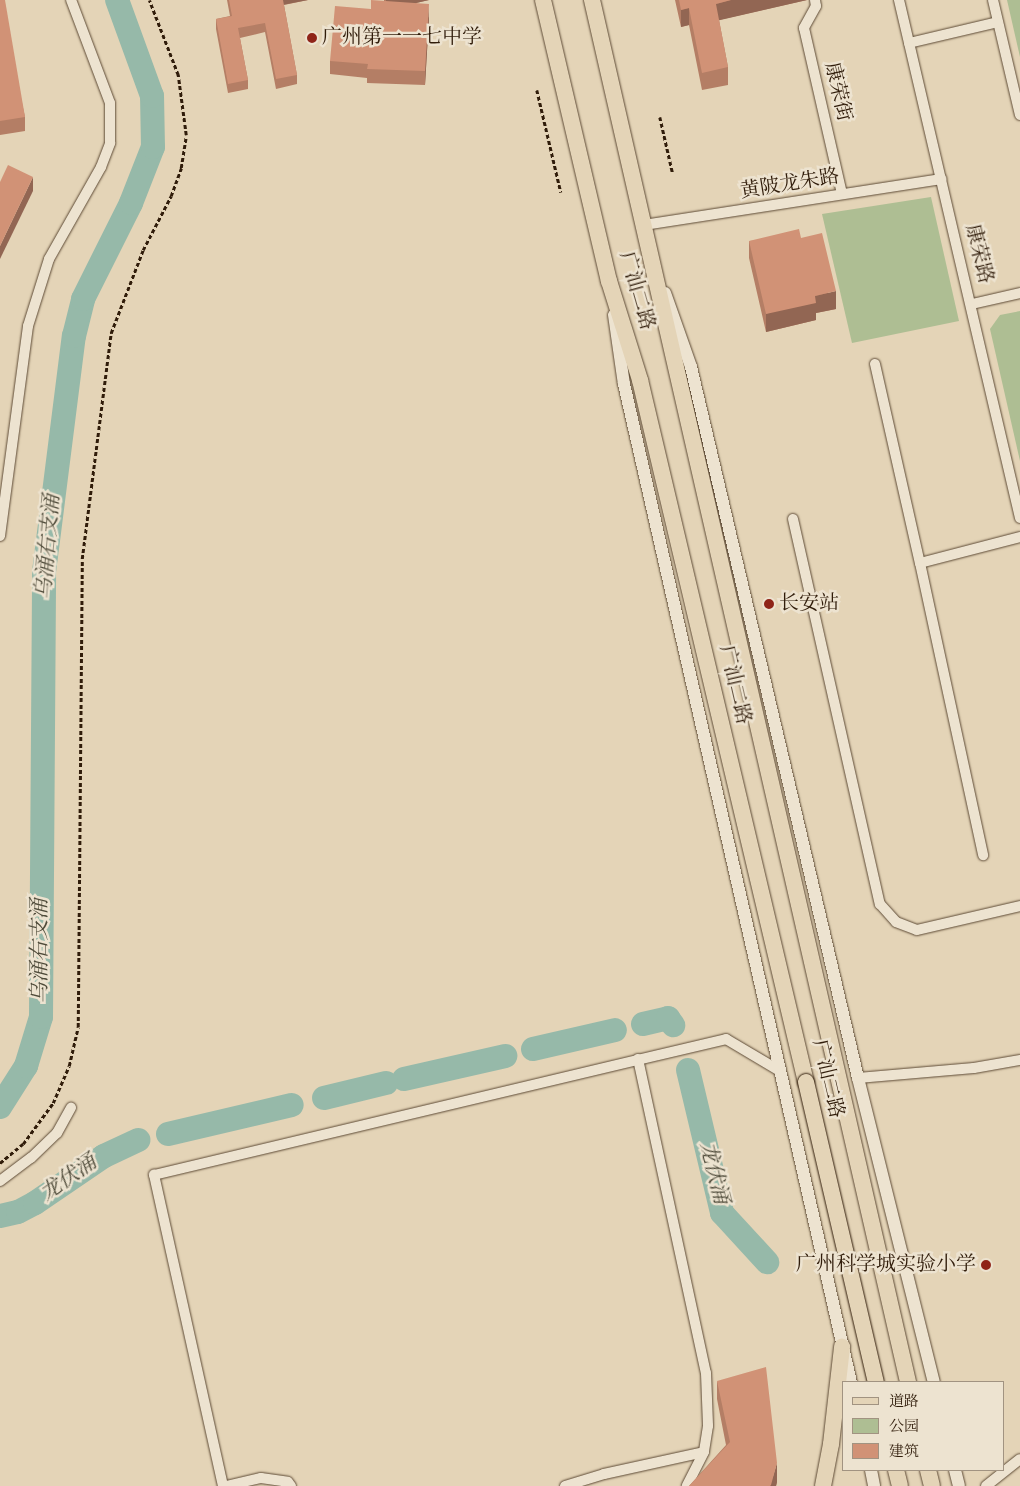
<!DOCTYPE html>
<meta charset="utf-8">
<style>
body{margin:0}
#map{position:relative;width:1020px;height:1486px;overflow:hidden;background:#e4d4b7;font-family:"Sorts Mill Goudy","Noto Serif SC",serif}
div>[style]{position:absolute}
.green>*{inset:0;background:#aebe93}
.river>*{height:24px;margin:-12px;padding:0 12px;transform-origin:12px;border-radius:12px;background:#96b9a9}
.path>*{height:2.5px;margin-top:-1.25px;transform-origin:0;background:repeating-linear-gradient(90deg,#301c0a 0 4px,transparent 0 6.5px)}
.roads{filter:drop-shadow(0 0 1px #5d4a35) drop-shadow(0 0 1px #5d4a35)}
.minor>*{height:10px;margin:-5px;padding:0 5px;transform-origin:5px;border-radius:5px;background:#ede3d0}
.tertiary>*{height:12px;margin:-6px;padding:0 6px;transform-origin:6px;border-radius:6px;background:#ede3d0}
.primary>*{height:16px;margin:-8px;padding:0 8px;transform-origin:8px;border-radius:8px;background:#e4d4b7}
.trunk>*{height:16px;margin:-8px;padding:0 8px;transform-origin:8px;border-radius:8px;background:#e4d4b7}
.bridges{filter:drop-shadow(0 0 1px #301c0a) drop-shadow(0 0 1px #301c0a)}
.trunk-bridge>*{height:16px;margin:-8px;padding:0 8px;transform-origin:8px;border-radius:8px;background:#e4d4b7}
.wall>*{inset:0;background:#b47e65}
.shaded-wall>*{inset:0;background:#926653}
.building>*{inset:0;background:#d19276}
.dots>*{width:14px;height:14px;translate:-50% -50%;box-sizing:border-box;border:2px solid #ede3d0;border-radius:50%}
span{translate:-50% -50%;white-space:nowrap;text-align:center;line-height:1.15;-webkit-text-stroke:5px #ede3d0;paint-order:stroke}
.poi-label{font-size:20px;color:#301c0a}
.left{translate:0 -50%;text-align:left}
.right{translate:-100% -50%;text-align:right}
.street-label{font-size:20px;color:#301c0a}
.water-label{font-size:21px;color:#4f4b3a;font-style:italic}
.legend{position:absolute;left:842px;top:1381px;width:162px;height:90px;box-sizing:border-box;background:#ede3d0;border:1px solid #a19381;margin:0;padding:6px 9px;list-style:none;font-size:15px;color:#301c0a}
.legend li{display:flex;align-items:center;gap:10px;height:25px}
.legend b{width:25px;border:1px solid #a19381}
</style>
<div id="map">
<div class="green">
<div style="clip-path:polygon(1007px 0,1020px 0,1020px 57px)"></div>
<div style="clip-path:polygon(931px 197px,959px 321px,852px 343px,822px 214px)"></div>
<div style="clip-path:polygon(1020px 311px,1020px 461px,990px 329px,1000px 315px)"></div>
</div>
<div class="river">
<div style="left:643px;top:1024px;width:26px;rotate:-13deg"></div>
<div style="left:668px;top:1018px;width:9px;rotate:54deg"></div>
<div style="left:533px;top:1049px;width:84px;rotate:-13deg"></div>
<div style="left:688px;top:1070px;width:147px;rotate:76.6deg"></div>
<div style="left:722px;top:1213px;width:67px;rotate:47.4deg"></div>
<div style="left:404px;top:1079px;width:104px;rotate:-12.8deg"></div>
<div style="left:324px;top:1098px;width:64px;rotate:-13.6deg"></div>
<div style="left:0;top:1107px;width:49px;rotate:-57.6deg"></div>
<div style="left:26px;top:1066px;width:51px;rotate:-73deg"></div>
<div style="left:41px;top:1017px;width:445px;rotate:-89.6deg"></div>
<div style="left:44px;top:572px;width:238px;rotate:-82.8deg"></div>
<div style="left:74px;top:336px;width:38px;rotate:-76deg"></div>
<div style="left:83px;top:299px;width:107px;rotate:-63.4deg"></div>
<div style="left:131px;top:203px;width:60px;rotate:-68.6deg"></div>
<div style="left:153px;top:147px;width:51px;rotate:-91.1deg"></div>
<div style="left:152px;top:96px;width:102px;rotate:-110deg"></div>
<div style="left:168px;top:1134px;width:127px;rotate:-13.2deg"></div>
<div style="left:0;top:1216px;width:18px;rotate:-13deg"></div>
<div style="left:18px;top:1212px;width:19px;rotate:-28deg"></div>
<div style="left:35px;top:1203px;width:83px;rotate:-34.3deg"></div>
<div style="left:104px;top:1156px;width:38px;rotate:-25deg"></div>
</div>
<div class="path">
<div style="left:537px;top:90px;width:105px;rotate:76.8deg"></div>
<div style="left:660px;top:117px;width:58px;rotate:77.2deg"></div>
<div style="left:0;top:1163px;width:30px;rotate:-40deg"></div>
<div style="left:23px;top:1144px;width:51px;rotate:-53.8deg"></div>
<div style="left:53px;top:1103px;width:40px;rotate:-66.6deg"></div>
<div style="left:69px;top:1066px;width:40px;rotate:-77deg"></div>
<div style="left:78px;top:1027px;width:468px;rotate:-89.5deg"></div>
<div style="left:82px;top:559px;width:228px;rotate:-82.7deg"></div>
<div style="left:111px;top:333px;width:89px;rotate:-68.9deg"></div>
<div style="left:143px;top:250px;width:61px;rotate:-62.6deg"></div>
<div style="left:171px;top:196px;width:30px;rotate:-70deg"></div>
<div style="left:181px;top:168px;width:33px;rotate:-81deg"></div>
<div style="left:186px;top:135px;width:61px;rotate:-97.6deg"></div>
<div style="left:178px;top:75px;width:80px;rotate:-111.1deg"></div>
</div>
<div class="roads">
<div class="minor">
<div style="left:815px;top:0;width:6px;rotate:81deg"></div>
<div style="left:816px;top:6px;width:25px;rotate:119deg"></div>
<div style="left:804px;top:28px;width:170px;rotate:77.1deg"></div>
<div style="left:899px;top:0;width:532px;rotate:76.85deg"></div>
<div style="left:993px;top:0;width:118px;rotate:76.8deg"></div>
<div style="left:909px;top:43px;width:91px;rotate:-13.3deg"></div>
<div style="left:644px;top:225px;width:301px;rotate:-8.8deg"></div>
<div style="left:972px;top:304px;width:49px;rotate:-12.9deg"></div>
<div style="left:875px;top:364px;width:204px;rotate:77.3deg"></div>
<div style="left:920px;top:563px;width:103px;rotate:-14.6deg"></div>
<div style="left:793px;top:519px;width:395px;rotate:77.3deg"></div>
<div style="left:880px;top:904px;width:24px;rotate:48deg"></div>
<div style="left:896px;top:922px;width:22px;rotate:21deg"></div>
<div style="left:917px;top:930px;width:106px;rotate:-13.1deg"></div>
<div style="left:0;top:536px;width:212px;rotate:-82.4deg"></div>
<div style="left:28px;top:326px;width:70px;rotate:-72.6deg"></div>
<div style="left:49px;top:259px;width:106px;rotate:-60.5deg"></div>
<div style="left:101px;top:167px;width:26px;rotate:-69deg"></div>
<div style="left:110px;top:143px;width:40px;rotate:-90deg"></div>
<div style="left:110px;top:103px;width:110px;rotate:-110.7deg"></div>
<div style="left:920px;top:563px;width:299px;rotate:77.8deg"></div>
<div style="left:638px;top:1059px;width:321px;rotate:77.8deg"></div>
<div style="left:706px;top:1373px;width:53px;rotate:87.8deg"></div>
<div style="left:708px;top:1426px;width:26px;rotate:99deg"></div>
<div style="left:704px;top:1452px;width:38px;rotate:117deg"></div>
<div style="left:858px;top:1078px;width:116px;rotate:-4.9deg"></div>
<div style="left:974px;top:1068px;width:47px;rotate:-9.9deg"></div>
<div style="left:0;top:1181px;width:39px;rotate:-37deg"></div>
<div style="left:31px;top:1158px;width:36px;rotate:-44deg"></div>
<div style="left:57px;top:1133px;width:29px;rotate:-61deg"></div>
<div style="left:223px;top:1486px;width:319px;rotate:-102.5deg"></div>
<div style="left:154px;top:1175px;width:588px;rotate:-13.37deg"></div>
<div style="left:726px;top:1039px;width:63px;rotate:30.7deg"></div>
<div style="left:226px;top:1486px;width:36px;rotate:-13deg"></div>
<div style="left:261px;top:1478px;width:27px;rotate:8deg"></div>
<div style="left:288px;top:1482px;width:5px;rotate:53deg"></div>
<div style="left:565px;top:1486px;width:41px;rotate:-17.1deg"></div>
<div style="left:604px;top:1474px;width:102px;rotate:-12.4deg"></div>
<div style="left:986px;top:1486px;width:43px;rotate:-38.5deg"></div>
</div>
<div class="tertiary">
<div style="left:665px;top:293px;width:78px;rotate:70.6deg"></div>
<div style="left:691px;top:367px;width:730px;rotate:76.78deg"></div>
<div style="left:858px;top:1078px;width:313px;rotate:76deg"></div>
<div style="left:614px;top:315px;width:70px;rotate:81.8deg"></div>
<div style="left:624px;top:384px;width:1023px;rotate:77.19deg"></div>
<div style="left:871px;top:1470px;width:16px;rotate:79deg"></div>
<div style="left:955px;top:1470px;width:16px;rotate:76deg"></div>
</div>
<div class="primary">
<div style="left:823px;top:1486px;width:43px;rotate:-79.2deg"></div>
<div style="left:831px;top:1444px;width:98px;rotate:-83.5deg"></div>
</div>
<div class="trunk">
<div style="left:543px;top:0;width:289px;rotate:76.8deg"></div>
<div style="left:609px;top:281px;width:104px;rotate:72.6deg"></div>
<div style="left:640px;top:380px;width:721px;rotate:76.7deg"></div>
<div style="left:592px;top:0;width:1418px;rotate:77.12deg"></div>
<div style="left:896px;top:1470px;width:16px;rotate:76deg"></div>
<div style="left:928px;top:1470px;width:16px;rotate:76deg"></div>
</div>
</div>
<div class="bridges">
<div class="trunk-bridge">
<div style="left:806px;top:1082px;width:308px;rotate:76.9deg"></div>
</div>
</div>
<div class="wall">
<div style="clip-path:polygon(0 0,25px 117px,25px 131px,0 135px)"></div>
<div style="clip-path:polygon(227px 0,308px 0,284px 5px,297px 75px,297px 84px,276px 89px,265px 32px,240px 38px,248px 80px,248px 89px,228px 93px,216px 29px,216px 19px,230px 16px)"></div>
<div style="clip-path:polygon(384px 0,429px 0,416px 3px,429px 18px,425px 85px,367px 83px,367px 78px,330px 74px,330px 61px,384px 1px)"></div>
<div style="clip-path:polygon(675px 0,807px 0,719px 20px,728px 67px,728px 85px,702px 90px,689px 25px,681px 27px)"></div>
<div style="clip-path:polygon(801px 238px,836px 309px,816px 313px,816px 320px,766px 332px,749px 258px,749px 241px)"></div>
<div style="clip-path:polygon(717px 1381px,777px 1482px,776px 1486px,689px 1486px,726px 1445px,717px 1399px)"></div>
</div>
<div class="shaded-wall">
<div style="clip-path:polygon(282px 0,308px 0,282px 5px)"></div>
<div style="clip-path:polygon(386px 0,429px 0,386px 10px)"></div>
<div style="clip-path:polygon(731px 0,807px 0,716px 21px,716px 4px)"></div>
<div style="clip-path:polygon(429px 4px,429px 18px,425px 85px,425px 71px)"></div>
<div style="clip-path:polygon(689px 8px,689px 25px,681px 27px,681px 10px)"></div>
<div style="clip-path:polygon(33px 177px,33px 191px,0 259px,0 246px)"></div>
<div style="clip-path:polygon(836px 291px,836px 309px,816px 313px,816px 320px,766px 332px,766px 314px,815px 296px)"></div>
<div style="clip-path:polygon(777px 1463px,777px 1482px,776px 1486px,770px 1486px)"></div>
</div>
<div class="building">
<div style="clip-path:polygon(0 0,5px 0,25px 117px,0 121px)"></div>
<div style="clip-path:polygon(229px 0,283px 0,297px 75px,276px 79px,265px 23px,238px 28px,248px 80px,228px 84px,216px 19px,232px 16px)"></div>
<div style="clip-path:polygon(371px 0,429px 4px,425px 71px,367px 69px,368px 64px,330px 61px,335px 6px,371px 9px)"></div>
<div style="clip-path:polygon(679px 0,731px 0,716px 4px,728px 67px,702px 73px,689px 8px,681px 10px)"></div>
<div style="clip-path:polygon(8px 165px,33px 177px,0 246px,0 182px)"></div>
<div style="clip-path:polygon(799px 229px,801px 238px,822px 233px,836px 291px,815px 296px,816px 303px,766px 314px,749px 241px)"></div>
<div style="clip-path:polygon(766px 1367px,777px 1463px,771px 1485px,770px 1486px,689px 1486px,730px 1442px,717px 1381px)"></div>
</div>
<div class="dots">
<div style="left:312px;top:38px;background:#8f2418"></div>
<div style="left:769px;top:604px;background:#8f2418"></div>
<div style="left:986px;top:1265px;background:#8f2418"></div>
</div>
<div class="poi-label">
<span class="left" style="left:322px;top:38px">广州第一一七中学</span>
<span class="left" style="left:779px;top:604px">长安站</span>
<span class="right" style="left:976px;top:1265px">广州科学城实验小学</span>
</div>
<div class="street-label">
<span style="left:837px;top:92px;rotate:77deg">康荣街</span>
<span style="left:790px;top:185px;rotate:-9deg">黄陂龙朱路</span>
<span style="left:978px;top:254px;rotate:76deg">康荣路</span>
<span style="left:636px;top:291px;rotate:74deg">广汕二路</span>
<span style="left:734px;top:685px;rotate:77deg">广汕二路</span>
<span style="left:827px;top:1079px;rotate:77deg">广汕二路</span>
</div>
<div class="water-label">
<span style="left:49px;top:547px;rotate:-85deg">乌涌右支涌</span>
<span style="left:41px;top:951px;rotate:-90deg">乌涌右支涌</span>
<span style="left:713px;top:1173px;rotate:76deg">龙伏涌</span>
<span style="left:69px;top:1179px;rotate:-35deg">龙伏涌</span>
</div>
<ul class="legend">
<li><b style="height:6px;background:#e4d4b7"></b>道路</li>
<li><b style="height:14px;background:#aebe93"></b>公园</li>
<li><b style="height:14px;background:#d19276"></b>建筑</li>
</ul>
</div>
